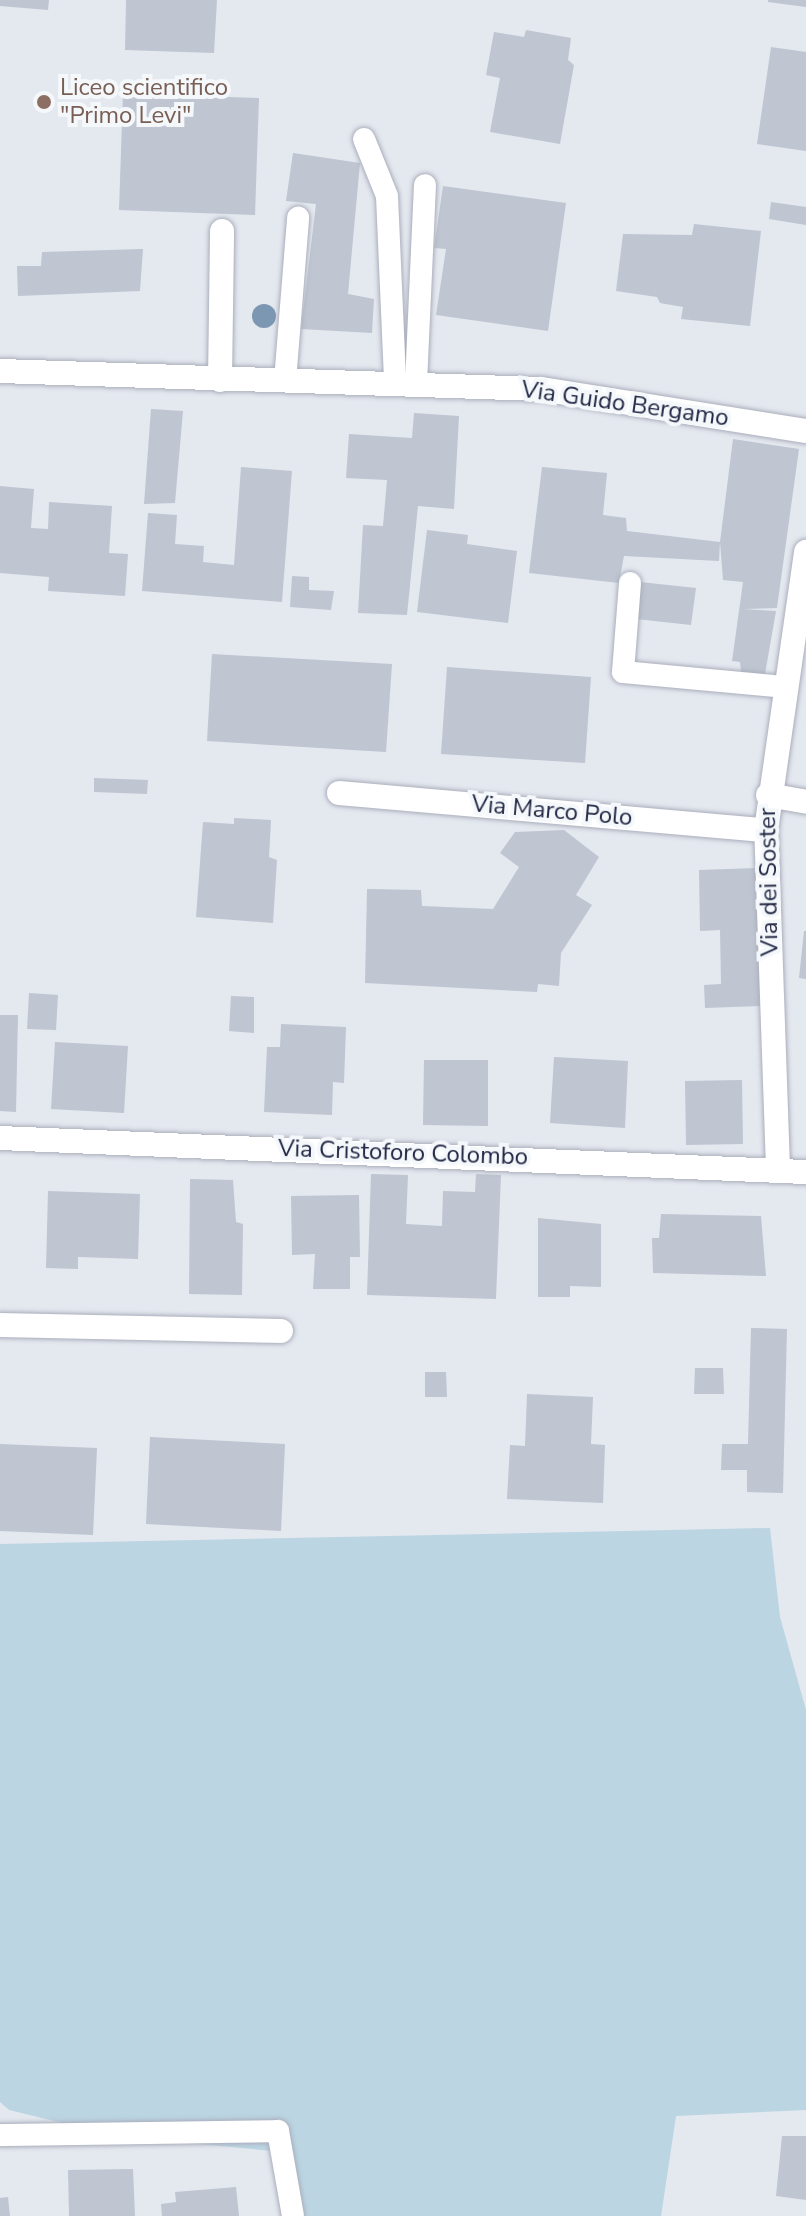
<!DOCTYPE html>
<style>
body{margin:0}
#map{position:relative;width:806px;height:2216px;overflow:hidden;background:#e4e8ef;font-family:"Nunito Sans",sans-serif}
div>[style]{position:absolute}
.green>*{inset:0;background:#bbd5e3}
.building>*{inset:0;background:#bfc5d1}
.roads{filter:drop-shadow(0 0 2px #aaaebc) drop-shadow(0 0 2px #aaaebc)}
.lane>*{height:22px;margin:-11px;padding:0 11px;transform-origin:11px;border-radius:11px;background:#fff}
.street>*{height:24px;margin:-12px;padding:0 12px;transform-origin:12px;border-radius:12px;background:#fff}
.secondary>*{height:24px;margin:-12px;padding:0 12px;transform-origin:12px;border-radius:12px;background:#fff}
.trees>*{width:24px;height:24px;margin:-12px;border-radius:50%;background:#7b97b2}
.dots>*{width:22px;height:22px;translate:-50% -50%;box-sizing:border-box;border:4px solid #f5f8fb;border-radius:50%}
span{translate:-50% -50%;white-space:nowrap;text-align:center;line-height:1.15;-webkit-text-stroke:8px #f5f8fb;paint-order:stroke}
.education-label{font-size:24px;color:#785e54}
.left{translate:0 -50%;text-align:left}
.street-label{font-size:24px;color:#212744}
</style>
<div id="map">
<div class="green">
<div style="clip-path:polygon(770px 1528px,780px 1617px,806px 1710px,806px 2110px,676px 2116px,661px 2216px,295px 2216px,274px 2151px,120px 2137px,9px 2110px,0 2102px,0 1544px)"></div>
</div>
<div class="building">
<div style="clip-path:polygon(0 0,49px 0,48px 10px,0 6px)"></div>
<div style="clip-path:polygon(126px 0,217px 0,214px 53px,125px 50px)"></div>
<div style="clip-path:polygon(768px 0,806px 0,806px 7px,768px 2px)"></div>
<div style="clip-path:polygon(526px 30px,571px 38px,568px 60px,574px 65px,560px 144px,490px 132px,500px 78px,486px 75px,494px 32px,524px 37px)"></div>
<div style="clip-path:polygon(771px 47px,806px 52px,806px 151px,757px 144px)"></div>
<div style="clip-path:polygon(123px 93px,259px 98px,255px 215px,119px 210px)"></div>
<div style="clip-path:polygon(293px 153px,360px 163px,348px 294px,374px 299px,372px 333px,301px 329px,316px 204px,286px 201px)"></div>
<div style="clip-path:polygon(443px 186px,566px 203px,548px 331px,436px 315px,446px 249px,434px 248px)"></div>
<div style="clip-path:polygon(771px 202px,806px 207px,806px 225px,769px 219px)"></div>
<div style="clip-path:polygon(694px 224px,761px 231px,750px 326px,681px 319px,683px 307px,660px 303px,657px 297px,616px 291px,623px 234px,692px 235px)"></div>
<div style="clip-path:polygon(143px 249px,140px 291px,18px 296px,17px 266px,41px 266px,42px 252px)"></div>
<div style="clip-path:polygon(151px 409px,183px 411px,175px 503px,144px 504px)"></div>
<div style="clip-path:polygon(414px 413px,459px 416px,454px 509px,418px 506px,407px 615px,358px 613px,363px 525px,383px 526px,387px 480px,346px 478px,349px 434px,412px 438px)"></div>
<div style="clip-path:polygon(733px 439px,799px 449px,777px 608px,743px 609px,776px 611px,765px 674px,741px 672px,740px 662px,732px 661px,743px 582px,723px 580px,720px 542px)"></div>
<div style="clip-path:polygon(241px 467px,292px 471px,282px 602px,142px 591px,148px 513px,177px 515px,175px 544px,204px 546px,203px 562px,234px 565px)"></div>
<div style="clip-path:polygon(542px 467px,607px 473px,603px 515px,626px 518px,627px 531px,720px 542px,719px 561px,624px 556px,619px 583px,529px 573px)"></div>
<div style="clip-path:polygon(0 486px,34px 489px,31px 528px,48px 529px,49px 502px,112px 506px,109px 553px,128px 554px,125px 596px,48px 591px,49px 577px,0 573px)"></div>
<div style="clip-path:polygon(427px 530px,468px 535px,467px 544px,517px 551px,508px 623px,417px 612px)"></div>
<div style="clip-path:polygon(292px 576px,309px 577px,309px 590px,334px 591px,331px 610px,290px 607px)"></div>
<div style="clip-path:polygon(640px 582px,696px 588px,691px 625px,636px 619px)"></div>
<div style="clip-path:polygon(212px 654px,392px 664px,386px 752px,207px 741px)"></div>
<div style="clip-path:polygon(447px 667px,591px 677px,585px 763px,441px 754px)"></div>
<div style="clip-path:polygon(94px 778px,148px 780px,147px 794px,94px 792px)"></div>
<div style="clip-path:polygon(234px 818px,271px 820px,269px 857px,277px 860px,273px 923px,196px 917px,203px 822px,234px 824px)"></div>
<div style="clip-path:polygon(564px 830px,599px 857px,576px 895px,592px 905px,561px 953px,559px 986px,538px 984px,537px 992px,365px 983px,367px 889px,421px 890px,422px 906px,493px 909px,519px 867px,500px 853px,515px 832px)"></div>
<div style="clip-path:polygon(756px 868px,760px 1006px,705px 1008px,704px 985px,721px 984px,720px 930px,700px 931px,699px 870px)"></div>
<div style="clip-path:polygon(804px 931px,806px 931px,806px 979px,799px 978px)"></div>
<div style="clip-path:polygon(29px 993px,58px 995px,56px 1030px,27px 1029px)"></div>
<div style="clip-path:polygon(231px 996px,254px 997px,254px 1033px,229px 1031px)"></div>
<div style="clip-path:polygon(0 1015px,18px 1015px,16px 1112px,0 1111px)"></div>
<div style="clip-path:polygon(281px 1024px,346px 1027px,344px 1083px,333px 1082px,332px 1115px,264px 1112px,267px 1047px,280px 1047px)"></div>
<div style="clip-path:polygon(55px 1042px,128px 1046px,124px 1113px,51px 1109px)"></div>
<div style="clip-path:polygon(554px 1057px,628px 1061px,625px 1128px,550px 1123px)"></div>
<div style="clip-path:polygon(424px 1060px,488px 1060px,488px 1126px,423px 1125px)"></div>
<div style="clip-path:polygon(742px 1080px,743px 1144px,686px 1145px,685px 1081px)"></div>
<div style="clip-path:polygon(371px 1174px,408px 1175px,406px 1224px,442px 1226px,443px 1191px,475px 1192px,476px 1174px,501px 1175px,496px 1299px,367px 1295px)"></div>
<div style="clip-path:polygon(190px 1179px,233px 1180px,236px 1222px,243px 1224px,242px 1295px,189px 1294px)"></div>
<div style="clip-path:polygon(48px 1191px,140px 1194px,138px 1259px,78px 1257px,78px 1269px,46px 1268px)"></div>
<div style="clip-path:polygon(359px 1195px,360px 1257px,350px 1257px,350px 1289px,313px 1289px,315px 1254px,292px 1255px,291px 1196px)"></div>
<div style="clip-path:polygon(661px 1214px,761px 1216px,766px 1276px,653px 1273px,652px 1238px,659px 1238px)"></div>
<div style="clip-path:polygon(538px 1218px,601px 1224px,601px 1287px,570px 1286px,570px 1297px,538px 1297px)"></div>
<div style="clip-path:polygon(751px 1328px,787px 1329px,783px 1493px,747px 1492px,747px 1470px,721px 1470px,722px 1444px,748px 1444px)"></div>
<div style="clip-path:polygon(695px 1368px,723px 1368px,724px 1394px,694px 1394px)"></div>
<div style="clip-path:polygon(425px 1372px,446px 1372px,447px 1397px,425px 1397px)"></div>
<div style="clip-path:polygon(527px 1394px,593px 1397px,591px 1444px,605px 1445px,603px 1503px,507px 1499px,510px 1445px,525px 1446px)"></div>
<div style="clip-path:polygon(150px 1437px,285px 1444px,281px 1531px,146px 1524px)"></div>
<div style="clip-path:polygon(0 1444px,97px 1448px,93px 1535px,0 1531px)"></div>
<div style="clip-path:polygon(782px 2136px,806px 2136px,806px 2200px,776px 2196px)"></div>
<div style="clip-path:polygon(133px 2169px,135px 2216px,69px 2216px,68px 2170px)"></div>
<div style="clip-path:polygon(236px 2187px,239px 2216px,162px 2216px,161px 2204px,176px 2202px,175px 2192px)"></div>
<div style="clip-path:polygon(8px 2197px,10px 2216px,0 2216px,0 2198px)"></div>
</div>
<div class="roads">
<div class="lane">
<div style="left:364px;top:139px;width:61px;rotate:68deg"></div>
<div style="left:387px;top:196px;width:186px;rotate:87.5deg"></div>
<div style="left:285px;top:381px;width:164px;rotate:-85.4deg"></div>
<div style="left:416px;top:383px;width:198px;rotate:-87.4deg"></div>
<div style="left:630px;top:583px;width:89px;rotate:94.5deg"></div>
<div style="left:623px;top:672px;width:164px;rotate:5.3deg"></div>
<div style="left:0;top:2135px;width:278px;rotate:-0.8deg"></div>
<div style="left:278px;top:2131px;width:86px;rotate:80deg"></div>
</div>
<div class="street">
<div style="left:220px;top:380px;width:149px;rotate:-89.2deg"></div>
<div style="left:339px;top:793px;width:429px;rotate:5deg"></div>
<div style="left:768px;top:795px;width:39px;rotate:10deg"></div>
<div style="left:0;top:1138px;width:807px;rotate:2.42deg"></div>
<div style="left:778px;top:1168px;width:338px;rotate:-92deg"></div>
<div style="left:766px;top:830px;width:281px;rotate:-81.8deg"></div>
<div style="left:0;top:1325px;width:281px;rotate:1.2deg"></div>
</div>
<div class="secondary">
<div style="left:0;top:371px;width:541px;rotate:1.91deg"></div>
<div style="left:541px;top:389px;width:268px;rotate:9deg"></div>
</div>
</div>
<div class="trees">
<div style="left:264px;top:316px"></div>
</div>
<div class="dots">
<div style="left:44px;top:102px;background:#8d6e63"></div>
</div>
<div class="education-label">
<span class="left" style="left:60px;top:102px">Liceo scientifico<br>"Primo Levi"</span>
</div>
<div class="street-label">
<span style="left:625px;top:404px;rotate:8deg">Via Guido Bergamo</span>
<span style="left:552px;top:811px;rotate:5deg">Via Marco Polo</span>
<span style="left:769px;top:882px;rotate:-91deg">Via dei Soster</span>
<span style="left:403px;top:1153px;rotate:2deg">Via Cristoforo Colombo</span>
</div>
</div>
